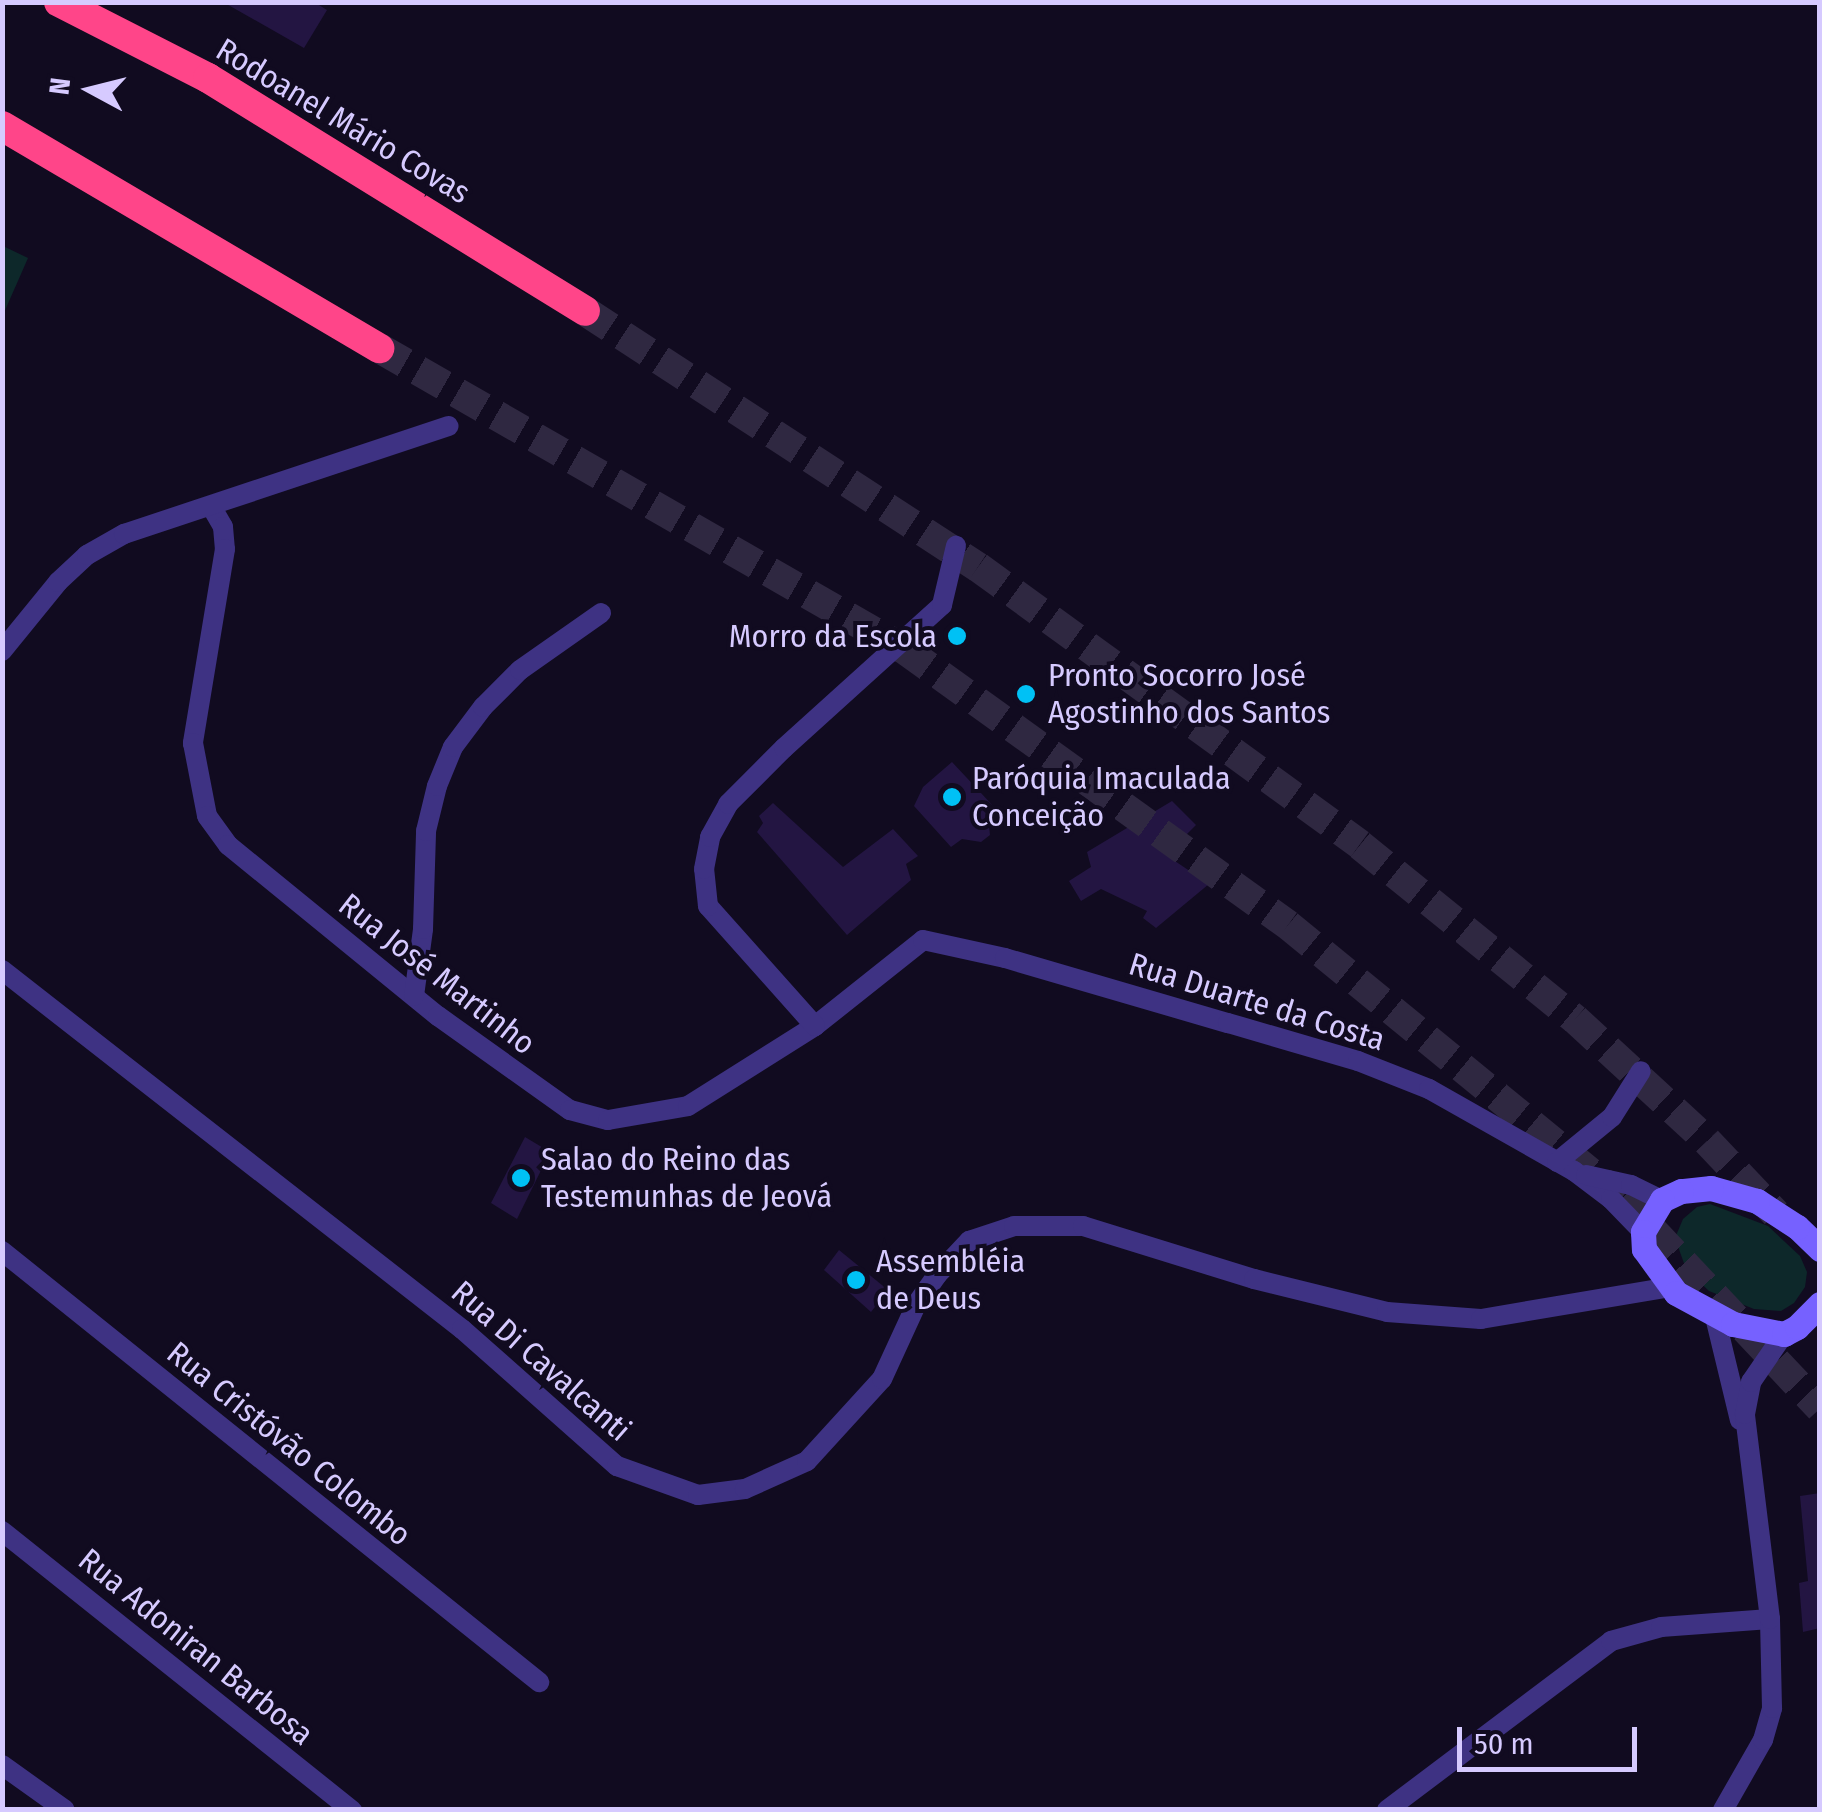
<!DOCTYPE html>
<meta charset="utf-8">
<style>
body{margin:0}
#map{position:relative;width:1822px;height:1812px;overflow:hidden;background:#110b20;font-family:"Fira Sans Condensed",sans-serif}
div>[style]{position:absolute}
.green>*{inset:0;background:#0d282a}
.building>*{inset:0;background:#231542}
.highway-tunnel>*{height:30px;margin-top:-15px;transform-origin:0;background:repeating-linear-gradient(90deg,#2f2841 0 30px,transparent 0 45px)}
.street>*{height:20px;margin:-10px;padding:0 10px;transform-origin:10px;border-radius:10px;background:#3e3283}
.secondary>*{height:25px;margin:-12.5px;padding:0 12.5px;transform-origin:12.5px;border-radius:12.5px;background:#7661ff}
.highway>*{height:30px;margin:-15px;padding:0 15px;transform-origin:15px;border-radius:15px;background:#ff4589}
.dots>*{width:28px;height:28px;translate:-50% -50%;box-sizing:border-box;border:5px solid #110b20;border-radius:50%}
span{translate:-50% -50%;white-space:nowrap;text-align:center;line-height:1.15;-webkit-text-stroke:8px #110b20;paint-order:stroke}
.street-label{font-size:32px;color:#d6caff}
.poi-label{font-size:32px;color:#d6caff}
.right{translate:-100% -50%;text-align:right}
.left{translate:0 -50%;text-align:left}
.frame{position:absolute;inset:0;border:5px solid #d6caff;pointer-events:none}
.north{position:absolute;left:40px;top:40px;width:100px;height:100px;-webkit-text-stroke:8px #110b20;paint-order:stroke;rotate:277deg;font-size:28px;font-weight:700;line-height:40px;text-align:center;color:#d6caff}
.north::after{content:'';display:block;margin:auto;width:35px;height:45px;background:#d6caff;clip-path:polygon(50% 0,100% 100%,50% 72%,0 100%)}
.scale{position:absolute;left:1457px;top:1727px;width:180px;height:45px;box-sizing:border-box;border:5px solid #d6caff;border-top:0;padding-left:12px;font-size:30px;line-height:35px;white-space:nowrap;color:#d6caff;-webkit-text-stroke:8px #110b20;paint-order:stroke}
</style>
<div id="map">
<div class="green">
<div style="clip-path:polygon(3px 246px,28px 258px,3px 315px)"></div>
<div style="clip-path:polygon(1710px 1204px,1768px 1226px,1800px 1256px,1807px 1272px,1805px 1287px,1794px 1303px,1781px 1311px,1754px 1309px,1709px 1291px,1686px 1269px,1675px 1238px,1683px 1219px,1697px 1207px)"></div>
</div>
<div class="building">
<div style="clip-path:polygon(223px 2px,314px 2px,327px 10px,304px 48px)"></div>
<div style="clip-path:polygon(952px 762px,995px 808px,988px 816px,990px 835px,981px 842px,962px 839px,951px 847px,914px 806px,923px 787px)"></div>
<div style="clip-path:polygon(1172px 801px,1196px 825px,1166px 855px,1209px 884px,1156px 928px,1143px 918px,1147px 911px,1101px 889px,1081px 901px,1069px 881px,1091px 867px,1087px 852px)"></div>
<div style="clip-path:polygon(773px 803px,843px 867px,893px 829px,918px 856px,906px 864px,911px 880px,847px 935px,757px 832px,763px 823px,759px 816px)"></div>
<div style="clip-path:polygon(525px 1137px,550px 1152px,517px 1219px,491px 1203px)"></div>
<div style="clip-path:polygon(839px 1250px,888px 1290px,871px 1312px,824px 1270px)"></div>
<div style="clip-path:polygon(1820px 1493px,1820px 1628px,1803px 1632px,1799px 1583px,1808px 1581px,1800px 1496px)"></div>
</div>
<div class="highway-tunnel">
<div style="left:585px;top:311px;width:469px;rotate:33.1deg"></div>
<div style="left:978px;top:567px;width:472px;rotate:36deg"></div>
<div style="left:1360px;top:845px;width:277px;rotate:39deg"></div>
<div style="left:1575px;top:1019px;width:180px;rotate:42.7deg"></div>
<div style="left:1707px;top:1141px;width:100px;rotate:46.6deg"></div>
<div style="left:379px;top:348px;width:605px;rotate:29.83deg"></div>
<div style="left:904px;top:649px;width:473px;rotate:35.7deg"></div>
<div style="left:1288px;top:925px;width:431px;rotate:39.3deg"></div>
<div style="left:1622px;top:1198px;width:289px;rotate:46.7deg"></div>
</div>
<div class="street">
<div style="left:211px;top:506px;width:24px;rotate:60deg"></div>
<div style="left:223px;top:527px;width:22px;rotate:85deg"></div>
<div style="left:225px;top:549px;width:197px;rotate:99.4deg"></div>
<div style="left:193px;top:743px;width:74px;rotate:79.1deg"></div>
<div style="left:207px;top:816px;width:36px;rotate:54deg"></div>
<div style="left:228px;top:845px;width:271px;rotate:39.2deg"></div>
<div style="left:438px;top:1016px;width:162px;rotate:35.5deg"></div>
<div style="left:570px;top:1110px;width:39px;rotate:15deg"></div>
<div style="left:608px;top:1120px;width:81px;rotate:-9.9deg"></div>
<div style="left:688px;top:1106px;width:150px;rotate:-32.2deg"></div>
<div style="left:815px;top:1026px;width:138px;rotate:-38.5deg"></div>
<div style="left:923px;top:940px;width:84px;rotate:12.4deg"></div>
<div style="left:1005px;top:958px;width:232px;rotate:16.3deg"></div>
<div style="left:1228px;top:1023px;width:135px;rotate:16.3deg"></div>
<div style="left:1358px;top:1061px;width:76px;rotate:21.5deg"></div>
<div style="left:1429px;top:1089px;width:167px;rotate:29.5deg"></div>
<div style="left:1574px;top:1171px;width:46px;rotate:37.1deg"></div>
<div style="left:1611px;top:1199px;width:46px;rotate:45.9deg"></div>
<div style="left:2px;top:651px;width:89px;rotate:-50.9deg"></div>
<div style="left:58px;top:582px;width:40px;rotate:-43deg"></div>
<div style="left:87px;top:555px;width:43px;rotate:-29.6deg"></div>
<div style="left:124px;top:534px;width:342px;rotate:-18.4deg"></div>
<div style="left:2px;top:970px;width:584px;rotate:37.97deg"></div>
<div style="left:462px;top:1329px;width:207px;rotate:41.5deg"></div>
<div style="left:617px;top:1466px;width:86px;rotate:19.7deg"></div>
<div style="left:698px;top:1495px;width:47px;rotate:-7.3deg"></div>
<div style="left:745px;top:1489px;width:68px;rotate:-24.3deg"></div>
<div style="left:807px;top:1461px;width:111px;rotate:-47.6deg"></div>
<div style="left:882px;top:1379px;width:81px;rotate:-65.3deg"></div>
<div style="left:916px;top:1305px;width:37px;rotate:-55deg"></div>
<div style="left:937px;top:1275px;width:47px;rotate:-46.7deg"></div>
<div style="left:969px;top:1241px;width:47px;rotate:-18.4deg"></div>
<div style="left:1014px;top:1226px;width:69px"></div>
<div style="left:1083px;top:1226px;width:179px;rotate:17.2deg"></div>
<div style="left:1254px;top:1279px;width:137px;rotate:13.9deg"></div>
<div style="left:1387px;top:1312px;width:94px;rotate:4.3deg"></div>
<div style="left:1481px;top:1319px;width:193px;rotate:-9.6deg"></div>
<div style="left:414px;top:996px;width:68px;rotate:-82.3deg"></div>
<div style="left:423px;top:929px;width:98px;rotate:-88.2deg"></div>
<div style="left:426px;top:831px;width:46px;rotate:-76.3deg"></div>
<div style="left:437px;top:786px;width:42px;rotate:-67.7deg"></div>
<div style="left:453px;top:747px;width:50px;rotate:-53.1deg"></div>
<div style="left:483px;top:707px;width:52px;rotate:-45deg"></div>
<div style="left:520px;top:670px;width:99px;rotate:-35.1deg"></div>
<div style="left:815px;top:1026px;width:161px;rotate:-131.7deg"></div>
<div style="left:708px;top:906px;width:37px;rotate:-96deg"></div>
<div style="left:704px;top:869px;width:33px;rotate:-79deg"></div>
<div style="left:710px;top:837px;width:38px;rotate:-61deg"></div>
<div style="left:728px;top:804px;width:79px;rotate:-45deg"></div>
<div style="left:784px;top:748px;width:213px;rotate:-42.1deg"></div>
<div style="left:942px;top:605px;width:61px;rotate:-76.7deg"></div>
<div style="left:1557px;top:1162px;width:71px;rotate:-39.3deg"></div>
<div style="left:1612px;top:1117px;width:54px;rotate:-57.8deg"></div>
<div style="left:1586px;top:1175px;width:46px;rotate:12.5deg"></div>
<div style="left:1631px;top:1185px;width:34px;rotate:26deg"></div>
<div style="left:2px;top:1251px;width:689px;rotate:38.75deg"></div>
<div style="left:1715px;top:1317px;width:106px;rotate:76.4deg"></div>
<div style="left:2px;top:1531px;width:448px;rotate:38.6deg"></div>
<div style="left:2px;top:1765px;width:77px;rotate:35.5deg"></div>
<div style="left:1387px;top:1810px;width:281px;rotate:-37deg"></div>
<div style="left:1611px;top:1641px;width:52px;rotate:-15.6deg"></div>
<div style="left:1661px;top:1627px;width:109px;rotate:-4.2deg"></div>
<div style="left:1723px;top:1810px;width:81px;rotate:-60.3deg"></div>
<div style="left:1763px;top:1740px;width:33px;rotate:-74deg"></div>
<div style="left:1772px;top:1708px;width:89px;rotate:-91.3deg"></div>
<div style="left:1770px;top:1619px;width:207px;rotate:-97deg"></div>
<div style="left:1745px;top:1414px;width:33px;rotate:-79deg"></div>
<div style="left:1751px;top:1382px;width:58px;rotate:-55.5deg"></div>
</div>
<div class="secondary">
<div style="left:1820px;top:1249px;width:32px;rotate:-136deg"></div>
<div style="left:1797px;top:1227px;width:48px;rotate:-147deg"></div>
<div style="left:1757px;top:1201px;width:48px;rotate:-164.2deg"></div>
<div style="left:1711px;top:1188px;width:30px;rotate:174deg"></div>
<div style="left:1681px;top:1191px;width:21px;rotate:155deg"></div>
<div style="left:1662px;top:1200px;width:37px;rotate:121deg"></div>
<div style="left:1643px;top:1232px;width:17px;rotate:87deg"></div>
<div style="left:1644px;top:1249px;width:54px;rotate:54deg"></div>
<div style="left:1676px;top:1293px;width:65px;rotate:28.5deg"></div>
<div style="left:1733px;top:1324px;width:52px;rotate:11.1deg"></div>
<div style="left:1784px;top:1334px;width:15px;rotate:-28deg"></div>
<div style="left:1797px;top:1327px;width:33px;rotate:-45deg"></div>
</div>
<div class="highway">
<div style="left:59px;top:2px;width:167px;rotate:27deg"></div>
<div style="left:208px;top:78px;width:443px;rotate:31.7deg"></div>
<div style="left:2px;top:126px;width:438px;rotate:30.5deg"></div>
</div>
<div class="dots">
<div style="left:957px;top:636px;background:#00c1f5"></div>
<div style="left:1026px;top:694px;background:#00c1f5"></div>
<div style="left:952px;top:797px;background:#00c1f5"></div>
<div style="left:521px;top:1178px;background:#00c1f5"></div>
<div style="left:856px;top:1280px;background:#00c1f5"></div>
</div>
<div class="street-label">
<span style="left:343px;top:121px;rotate:31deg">Rodoanel Mário Covas</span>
<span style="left:437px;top:974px;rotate:38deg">Rua José Martinho</span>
<span style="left:1257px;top:1002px;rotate:17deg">Rua Duarte da Costa</span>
<span style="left:541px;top:1361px;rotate:41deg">Rua Di Cavalcanti</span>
<span style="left:289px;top:1444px;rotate:39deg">Rua Cristóvão Colombo</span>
<span style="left:196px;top:1647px;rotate:39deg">Rua Adoniran Barbosa</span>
</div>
<div class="poi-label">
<span class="right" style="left:937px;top:636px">Morro da Escola</span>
<span class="left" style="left:1048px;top:694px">Pronto Socorro José<br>Agostinho dos Santos</span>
<span class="left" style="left:972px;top:797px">Paróquia Imaculada<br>Conceição</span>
<span class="left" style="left:541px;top:1178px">Salao do Reino das<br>Testemunhas de Jeová</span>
<span class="left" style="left:876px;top:1280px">Assembléia<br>de Deus</span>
</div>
<div class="frame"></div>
<div class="north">N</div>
<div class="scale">50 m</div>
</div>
